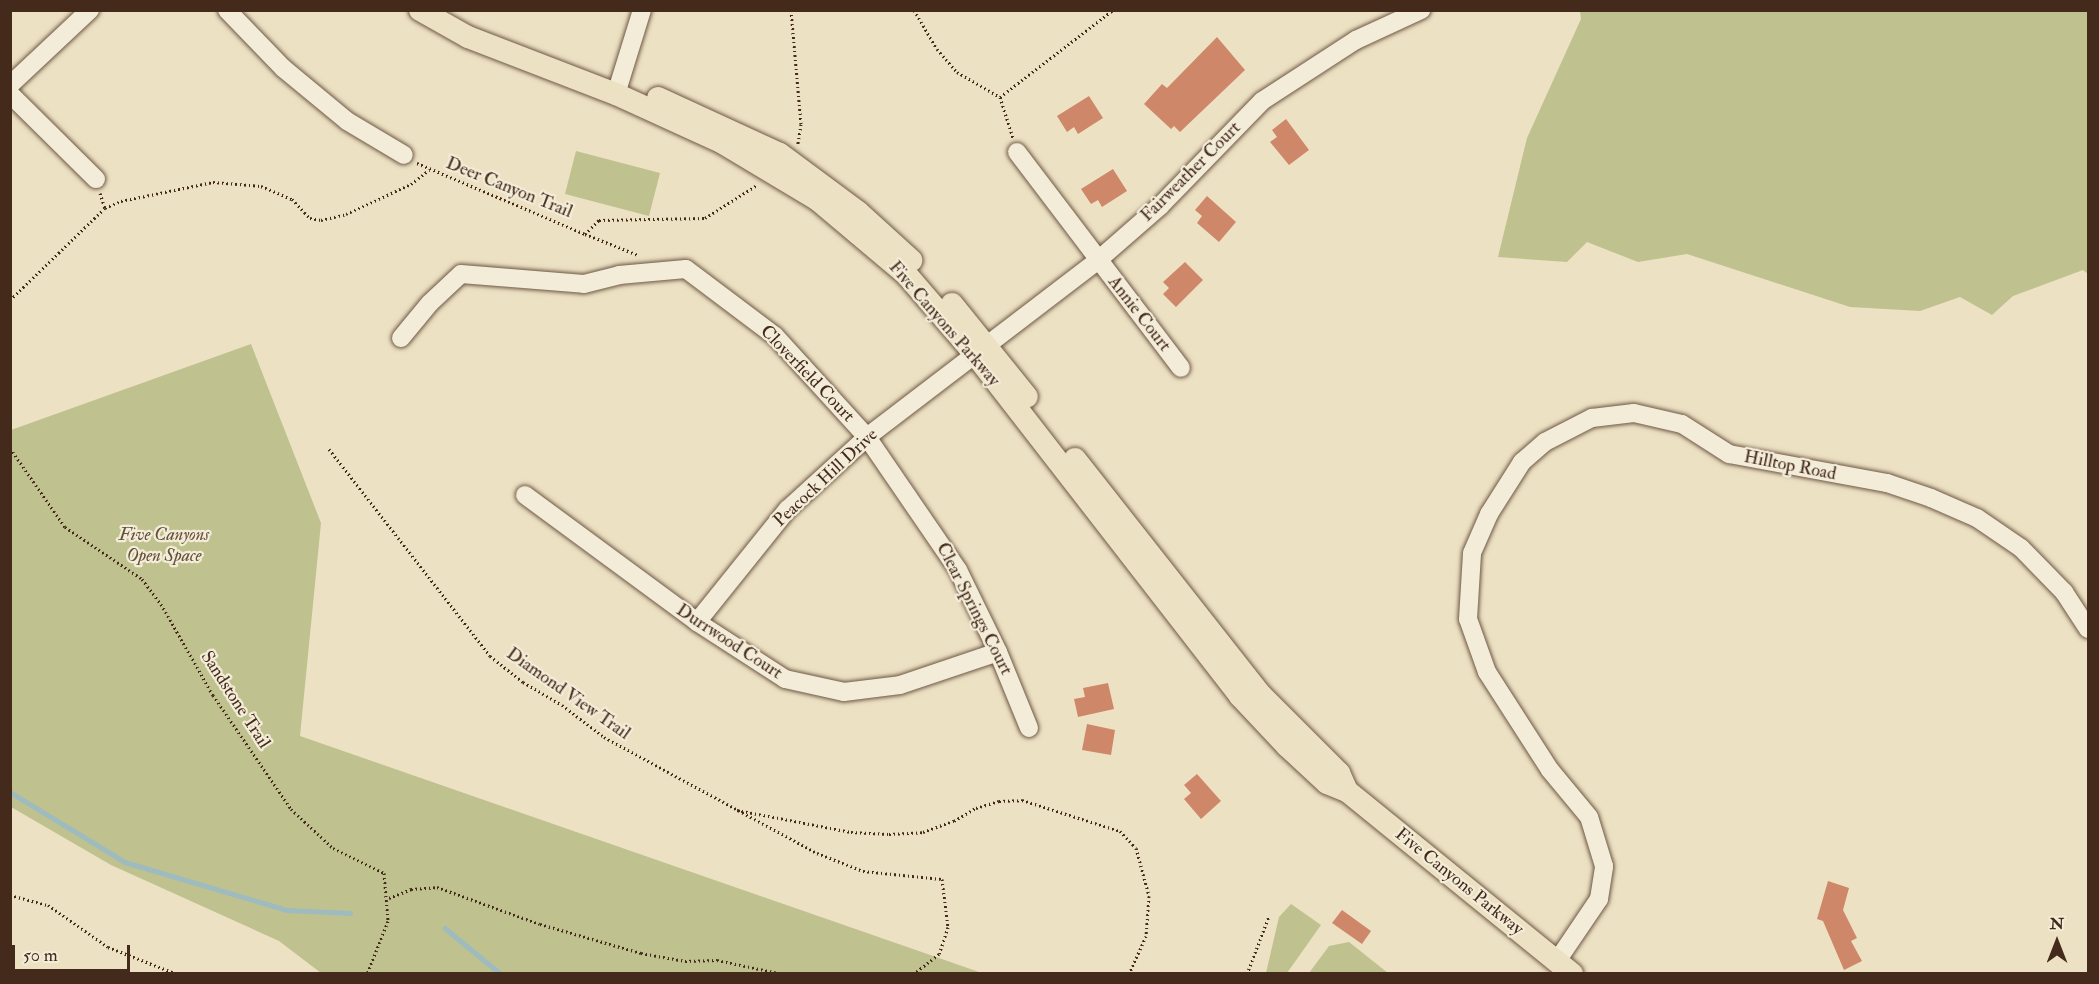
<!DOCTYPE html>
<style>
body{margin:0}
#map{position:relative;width:2099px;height:984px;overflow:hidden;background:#ede1c3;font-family:"IM FELL Double Pica",serif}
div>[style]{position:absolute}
.green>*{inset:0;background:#bfc18f}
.stream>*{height:4.5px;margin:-2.25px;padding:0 2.25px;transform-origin:2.25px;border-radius:2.25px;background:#9ebbbf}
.building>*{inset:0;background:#ce8768}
.path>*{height:3px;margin-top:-1.5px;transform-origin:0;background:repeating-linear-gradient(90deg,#442a1b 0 1.5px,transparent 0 4.5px)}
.roads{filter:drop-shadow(0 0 2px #6e5845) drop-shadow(0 0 2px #6e5845)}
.minor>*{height:18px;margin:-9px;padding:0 9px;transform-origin:9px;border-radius:9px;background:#f3ecd8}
.major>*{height:22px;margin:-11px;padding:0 11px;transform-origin:11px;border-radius:11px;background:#ede1c3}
span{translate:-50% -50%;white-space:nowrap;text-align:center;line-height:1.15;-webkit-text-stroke:4.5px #f3ecd8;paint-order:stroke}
.street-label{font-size:18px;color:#442a1b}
.park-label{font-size:18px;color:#635038;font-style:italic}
.frame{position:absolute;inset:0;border:12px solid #442a1b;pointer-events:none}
.north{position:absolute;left:2027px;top:912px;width:60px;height:60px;-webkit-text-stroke:4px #f3ecd8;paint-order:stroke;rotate:0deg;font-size:16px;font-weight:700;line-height:24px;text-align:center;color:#442a1b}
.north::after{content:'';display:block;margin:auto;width:21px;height:27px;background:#442a1b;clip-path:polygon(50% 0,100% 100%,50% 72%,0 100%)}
.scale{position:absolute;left:12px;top:945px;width:118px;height:27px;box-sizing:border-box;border:3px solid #442a1b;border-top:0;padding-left:8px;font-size:18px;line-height:21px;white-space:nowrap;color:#442a1b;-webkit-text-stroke:4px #f3ecd8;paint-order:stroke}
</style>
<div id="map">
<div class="green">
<div style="clip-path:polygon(1580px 11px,2088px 11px,2088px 274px,2083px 270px,2013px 296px,1992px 315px,1960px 297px,1920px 311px,1850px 307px,1687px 254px,1638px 262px,1587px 242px,1567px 262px,1498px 257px,1527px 138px,1581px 19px)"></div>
<div style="clip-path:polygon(576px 151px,660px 173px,649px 216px,565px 194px)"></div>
<div style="clip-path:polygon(251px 344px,321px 523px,300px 736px,982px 973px,321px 973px,279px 941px,111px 865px,11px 807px,11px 430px)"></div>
<div style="clip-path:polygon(1291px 904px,1321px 925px,1287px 973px,1266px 973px,1279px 917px)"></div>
<div style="clip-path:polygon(1349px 942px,1388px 973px,1309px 973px,1329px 946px)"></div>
</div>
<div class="stream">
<div style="left:10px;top:792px;width:135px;rotate:31.3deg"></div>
<div style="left:125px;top:862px;width:169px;rotate:16.5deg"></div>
<div style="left:287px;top:910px;width:63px;rotate:2.7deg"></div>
<div style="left:445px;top:928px;width:72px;rotate:39.4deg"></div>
</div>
<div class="building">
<div style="clip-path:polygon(1217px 37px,1245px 70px,1180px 132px,1174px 126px,1171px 129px,1144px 104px,1162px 84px,1167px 88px)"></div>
<div style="clip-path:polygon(1089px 96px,1103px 118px,1078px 134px,1074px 127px,1067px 132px,1057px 116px)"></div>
<div style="clip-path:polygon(1286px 119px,1309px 150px,1289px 165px,1270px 142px,1277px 137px,1272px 130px)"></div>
<div style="clip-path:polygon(1113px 169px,1127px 191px,1102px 207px,1098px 200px,1091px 204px,1081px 189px)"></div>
<div style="clip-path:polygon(1207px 196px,1236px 222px,1219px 242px,1197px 223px,1202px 216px,1195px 210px)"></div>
<div style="clip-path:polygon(1185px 262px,1203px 280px,1176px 307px,1163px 294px,1169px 288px,1163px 282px)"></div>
<div style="clip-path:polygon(1108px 683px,1114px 709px,1078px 717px,1074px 699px,1085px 697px,1083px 688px)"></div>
<div style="clip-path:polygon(1087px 724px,1115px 730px,1111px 755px,1082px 750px)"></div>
<div style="clip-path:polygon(1197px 774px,1221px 801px,1201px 819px,1184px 799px,1191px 793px,1184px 785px)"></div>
<div style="clip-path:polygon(1828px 881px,1849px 888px,1843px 910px,1857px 938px,1851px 941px,1862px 961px,1844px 970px,1823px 921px,1817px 919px)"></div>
<div style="clip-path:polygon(1342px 910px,1371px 931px,1362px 944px,1332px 923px)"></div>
</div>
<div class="path">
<div style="left:791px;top:10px;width:114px;rotate:85deg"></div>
<div style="left:801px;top:124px;width:20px;rotate:99deg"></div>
<div style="left:914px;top:10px;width:45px;rotate:59.5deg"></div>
<div style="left:937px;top:49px;width:30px;rotate:49deg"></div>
<div style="left:957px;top:72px;width:50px;rotate:30.2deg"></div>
<div style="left:1000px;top:97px;width:143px;rotate:-37.6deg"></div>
<div style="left:1000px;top:97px;width:43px;rotate:72.4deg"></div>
<div style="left:417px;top:163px;width:182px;rotate:22.9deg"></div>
<div style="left:585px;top:234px;width:20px;rotate:-45deg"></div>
<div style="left:599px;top:220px;width:106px;rotate:-1.1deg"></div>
<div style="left:705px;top:218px;width:62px;rotate:-32.4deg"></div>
<div style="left:100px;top:193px;width:16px;rotate:72deg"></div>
<div style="left:585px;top:234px;width:57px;rotate:21.6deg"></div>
<div style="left:10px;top:300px;width:132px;rotate:-44.1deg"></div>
<div style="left:105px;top:208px;width:17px;rotate:-24deg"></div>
<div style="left:121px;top:201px;width:94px;rotate:-11.7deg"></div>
<div style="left:213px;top:182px;width:48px;rotate:4.8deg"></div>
<div style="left:261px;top:186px;width:34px;rotate:23deg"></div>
<div style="left:292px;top:199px;width:26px;rotate:47deg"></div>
<div style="left:310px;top:218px;width:11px;rotate:10deg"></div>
<div style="left:321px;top:220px;width:26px;rotate:-13deg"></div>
<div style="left:346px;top:214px;width:72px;rotate:-24.8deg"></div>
<div style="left:411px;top:184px;width:23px;rotate:-38deg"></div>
<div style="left:10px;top:448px;width:96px;rotate:55.2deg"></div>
<div style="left:65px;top:527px;width:93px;rotate:34deg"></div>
<div style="left:142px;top:579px;width:31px;rotate:53deg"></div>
<div style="left:161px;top:604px;width:105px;rotate:60.3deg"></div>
<div style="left:213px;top:695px;width:138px;rotate:55.6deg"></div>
<div style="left:291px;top:809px;width:57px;rotate:42.9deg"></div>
<div style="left:333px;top:848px;width:57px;rotate:26.1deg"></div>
<div style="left:384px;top:873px;width:48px;rotate:85.2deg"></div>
<div style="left:388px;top:921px;width:57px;rotate:111.6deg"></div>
<div style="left:329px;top:449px;width:262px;rotate:52.1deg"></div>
<div style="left:490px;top:656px;width:42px;rotate:38.2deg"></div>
<div style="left:523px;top:682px;width:45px;rotate:30.5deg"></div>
<div style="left:562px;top:705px;width:53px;rotate:37.3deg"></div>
<div style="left:604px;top:737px;width:243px;rotate:28.6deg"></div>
<div style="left:817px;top:853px;width:49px;rotate:21.4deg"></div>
<div style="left:863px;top:871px;width:79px;rotate:5.8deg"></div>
<div style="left:942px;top:879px;width:48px;rotate:82.9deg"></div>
<div style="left:948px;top:927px;width:28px;rotate:108deg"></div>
<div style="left:939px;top:954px;width:33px;rotate:142deg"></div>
<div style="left:737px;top:810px;width:116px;rotate:10.9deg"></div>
<div style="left:851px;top:832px;width:38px;rotate:3deg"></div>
<div style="left:889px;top:834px;width:34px;rotate:-3deg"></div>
<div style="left:923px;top:832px;width:33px;rotate:-20deg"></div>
<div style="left:954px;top:821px;width:26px;rotate:-31deg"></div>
<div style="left:976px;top:808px;width:24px;rotate:-17deg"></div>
<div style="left:999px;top:801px;width:23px;rotate:-2deg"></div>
<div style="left:1022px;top:800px;width:103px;rotate:17.6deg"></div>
<div style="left:1120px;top:831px;width:23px;rotate:47deg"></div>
<div style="left:1136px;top:848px;width:50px;rotate:74.8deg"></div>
<div style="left:1149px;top:896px;width:40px;rotate:94.3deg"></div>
<div style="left:1146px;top:936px;width:42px;rotate:114.1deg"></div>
<div style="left:10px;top:895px;width:39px;rotate:15deg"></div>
<div style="left:48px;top:905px;width:73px;rotate:35deg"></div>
<div style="left:108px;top:947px;width:74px;rotate:21.4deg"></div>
<div style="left:389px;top:898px;width:24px;rotate:-22deg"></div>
<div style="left:411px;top:889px;width:26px;rotate:-4deg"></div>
<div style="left:437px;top:887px;width:109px;rotate:19.8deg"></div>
<div style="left:540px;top:924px;width:105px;rotate:16deg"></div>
<div style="left:641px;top:953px;width:45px;rotate:10.3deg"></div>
<div style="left:685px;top:961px;width:32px;rotate:-2deg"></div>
<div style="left:717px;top:960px;width:67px;rotate:12deg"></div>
<div style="left:1247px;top:974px;width:62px;rotate:-69.2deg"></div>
</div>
<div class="roads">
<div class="minor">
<div style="left:227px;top:10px;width:81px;rotate:46deg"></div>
<div style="left:283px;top:68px;width:83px;rotate:39.6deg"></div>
<div style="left:347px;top:121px;width:66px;rotate:30.8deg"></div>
<div style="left:10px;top:85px;width:110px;rotate:-43.2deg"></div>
<div style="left:10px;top:94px;width:121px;rotate:44.7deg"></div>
<div style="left:616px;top:94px;width:88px;rotate:-72.8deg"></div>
<div style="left:1017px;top:152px;width:271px;rotate:52.8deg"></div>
<div style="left:401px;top:338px;width:45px;rotate:-50.4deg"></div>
<div style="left:430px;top:303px;width:42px;rotate:-43.1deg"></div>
<div style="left:461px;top:274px;width:123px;rotate:4.6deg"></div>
<div style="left:584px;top:284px;width:36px;rotate:-14deg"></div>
<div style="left:619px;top:275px;width:67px;rotate:-5.1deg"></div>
<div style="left:686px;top:269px;width:111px;rotate:37deg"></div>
<div style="left:775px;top:336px;width:137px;rotate:47.7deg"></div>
<div style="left:867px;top:437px;width:161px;rotate:55.6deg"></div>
<div style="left:958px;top:570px;width:91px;rotate:64deg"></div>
<div style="left:998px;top:652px;width:82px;rotate:67.8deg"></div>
<div style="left:525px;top:495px;width:214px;rotate:36.4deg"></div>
<div style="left:697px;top:622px;width:105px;rotate:32.9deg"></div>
<div style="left:785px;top:679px;width:60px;rotate:12.4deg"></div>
<div style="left:844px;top:692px;width:56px;rotate:-7.1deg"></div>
<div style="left:900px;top:685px;width:103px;rotate:-18.6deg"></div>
<div style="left:697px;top:622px;width:145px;rotate:-51.2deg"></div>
<div style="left:788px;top:509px;width:107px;rotate:-42.3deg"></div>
<div style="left:867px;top:437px;width:290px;rotate:-37.4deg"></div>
<div style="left:1097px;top:261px;width:84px;rotate:-41.1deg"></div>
<div style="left:1160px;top:206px;width:146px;rotate:-45.8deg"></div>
<div style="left:1262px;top:101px;width:112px;rotate:-33deg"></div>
<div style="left:1356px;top:40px;width:72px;rotate:-24.8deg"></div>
<div style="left:1557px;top:961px;width:75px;rotate:-55.9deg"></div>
<div style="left:1599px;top:899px;width:33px;rotate:-81deg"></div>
<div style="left:1604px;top:866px;width:51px;rotate:-107deg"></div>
<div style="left:1589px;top:817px;width:61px;rotate:-129.7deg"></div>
<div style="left:1550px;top:770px;width:117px;rotate:-122.7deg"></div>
<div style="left:1487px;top:672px;width:56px;rotate:-109.7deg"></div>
<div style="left:1468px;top:619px;width:66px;rotate:-86.5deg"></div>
<div style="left:1472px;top:553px;width:43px;rotate:-66.4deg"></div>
<div style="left:1489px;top:514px;width:62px;rotate:-57.6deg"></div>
<div style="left:1522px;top:462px;width:30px;rotate:-41deg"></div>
<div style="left:1545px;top:442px;width:53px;rotate:-27.1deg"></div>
<div style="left:1592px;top:418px;width:42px;rotate:-6.8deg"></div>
<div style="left:1634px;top:413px;width:49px;rotate:12.9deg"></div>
<div style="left:1682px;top:424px;width:56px;rotate:32.6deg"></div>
<div style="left:1729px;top:454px;width:161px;rotate:10.4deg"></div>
<div style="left:1887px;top:483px;width:46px;rotate:18.8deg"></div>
<div style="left:1931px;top:498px;width:50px;rotate:23.5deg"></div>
<div style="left:1977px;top:518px;width:53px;rotate:34.3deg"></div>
<div style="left:2021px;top:548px;width:62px;rotate:45.7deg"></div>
<div style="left:2064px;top:592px;width:44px;rotate:57deg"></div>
</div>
<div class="major">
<div style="left:420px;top:10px;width:55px;rotate:29.4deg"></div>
<div style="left:468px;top:37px;width:159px;rotate:21.1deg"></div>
<div style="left:616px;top:94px;width:118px;rotate:24.6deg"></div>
<div style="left:723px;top:143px;width:111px;rotate:31deg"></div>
<div style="left:818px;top:200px;width:115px;rotate:40.1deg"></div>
<div style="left:906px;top:274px;width:104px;rotate:49.3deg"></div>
<div style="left:974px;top:353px;width:434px;rotate:52.2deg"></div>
<div style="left:1240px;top:696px;width:69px;rotate:46.8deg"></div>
<div style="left:1287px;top:746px;width:54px;rotate:42.8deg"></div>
<div style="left:1327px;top:783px;width:22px;rotate:22deg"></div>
<div style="left:1347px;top:791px;width:290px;rotate:39.1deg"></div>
<div style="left:658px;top:98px;width:134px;rotate:24.7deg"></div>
<div style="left:780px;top:154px;width:97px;rotate:36.6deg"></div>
<div style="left:858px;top:212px;width:72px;rotate:42.2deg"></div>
<div style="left:952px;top:304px;width:119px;rotate:51.1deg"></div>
<div style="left:1075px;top:459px;width:299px;rotate:51.8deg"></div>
<div style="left:1260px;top:694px;width:112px;rotate:45deg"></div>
<div style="left:1339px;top:773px;width:20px;rotate:66deg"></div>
</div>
</div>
<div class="street-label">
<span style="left:1191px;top:172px;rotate:-45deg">Fairweather Court</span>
<span style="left:509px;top:188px;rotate:22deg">Deer Canyon Trail</span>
<span style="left:1139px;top:314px;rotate:52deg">Annie Court</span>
<span style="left:944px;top:324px;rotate:49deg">Five Canyons Parkway</span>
<span style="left:807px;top:374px;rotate:46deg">Cloverfield Court</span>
<span style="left:1790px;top:466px;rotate:11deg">Hilltop Road</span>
<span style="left:826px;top:478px;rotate:-43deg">Peacock Hill Drive</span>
<span style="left:974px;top:609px;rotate:63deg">Clear Springs Court</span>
<span style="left:729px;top:642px;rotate:33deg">Durrwood Court</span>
<span style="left:568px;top:694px;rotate:35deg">Diamond View Trail</span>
<span style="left:235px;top:700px;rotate:57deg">Sandstone Trail</span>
<span style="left:1459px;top:882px;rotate:39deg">Five Canyons Parkway</span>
</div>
<div class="park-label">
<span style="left:164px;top:546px">Five Canyons<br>Open Space</span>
</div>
<div class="frame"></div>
<div class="north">N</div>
<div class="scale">50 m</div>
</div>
